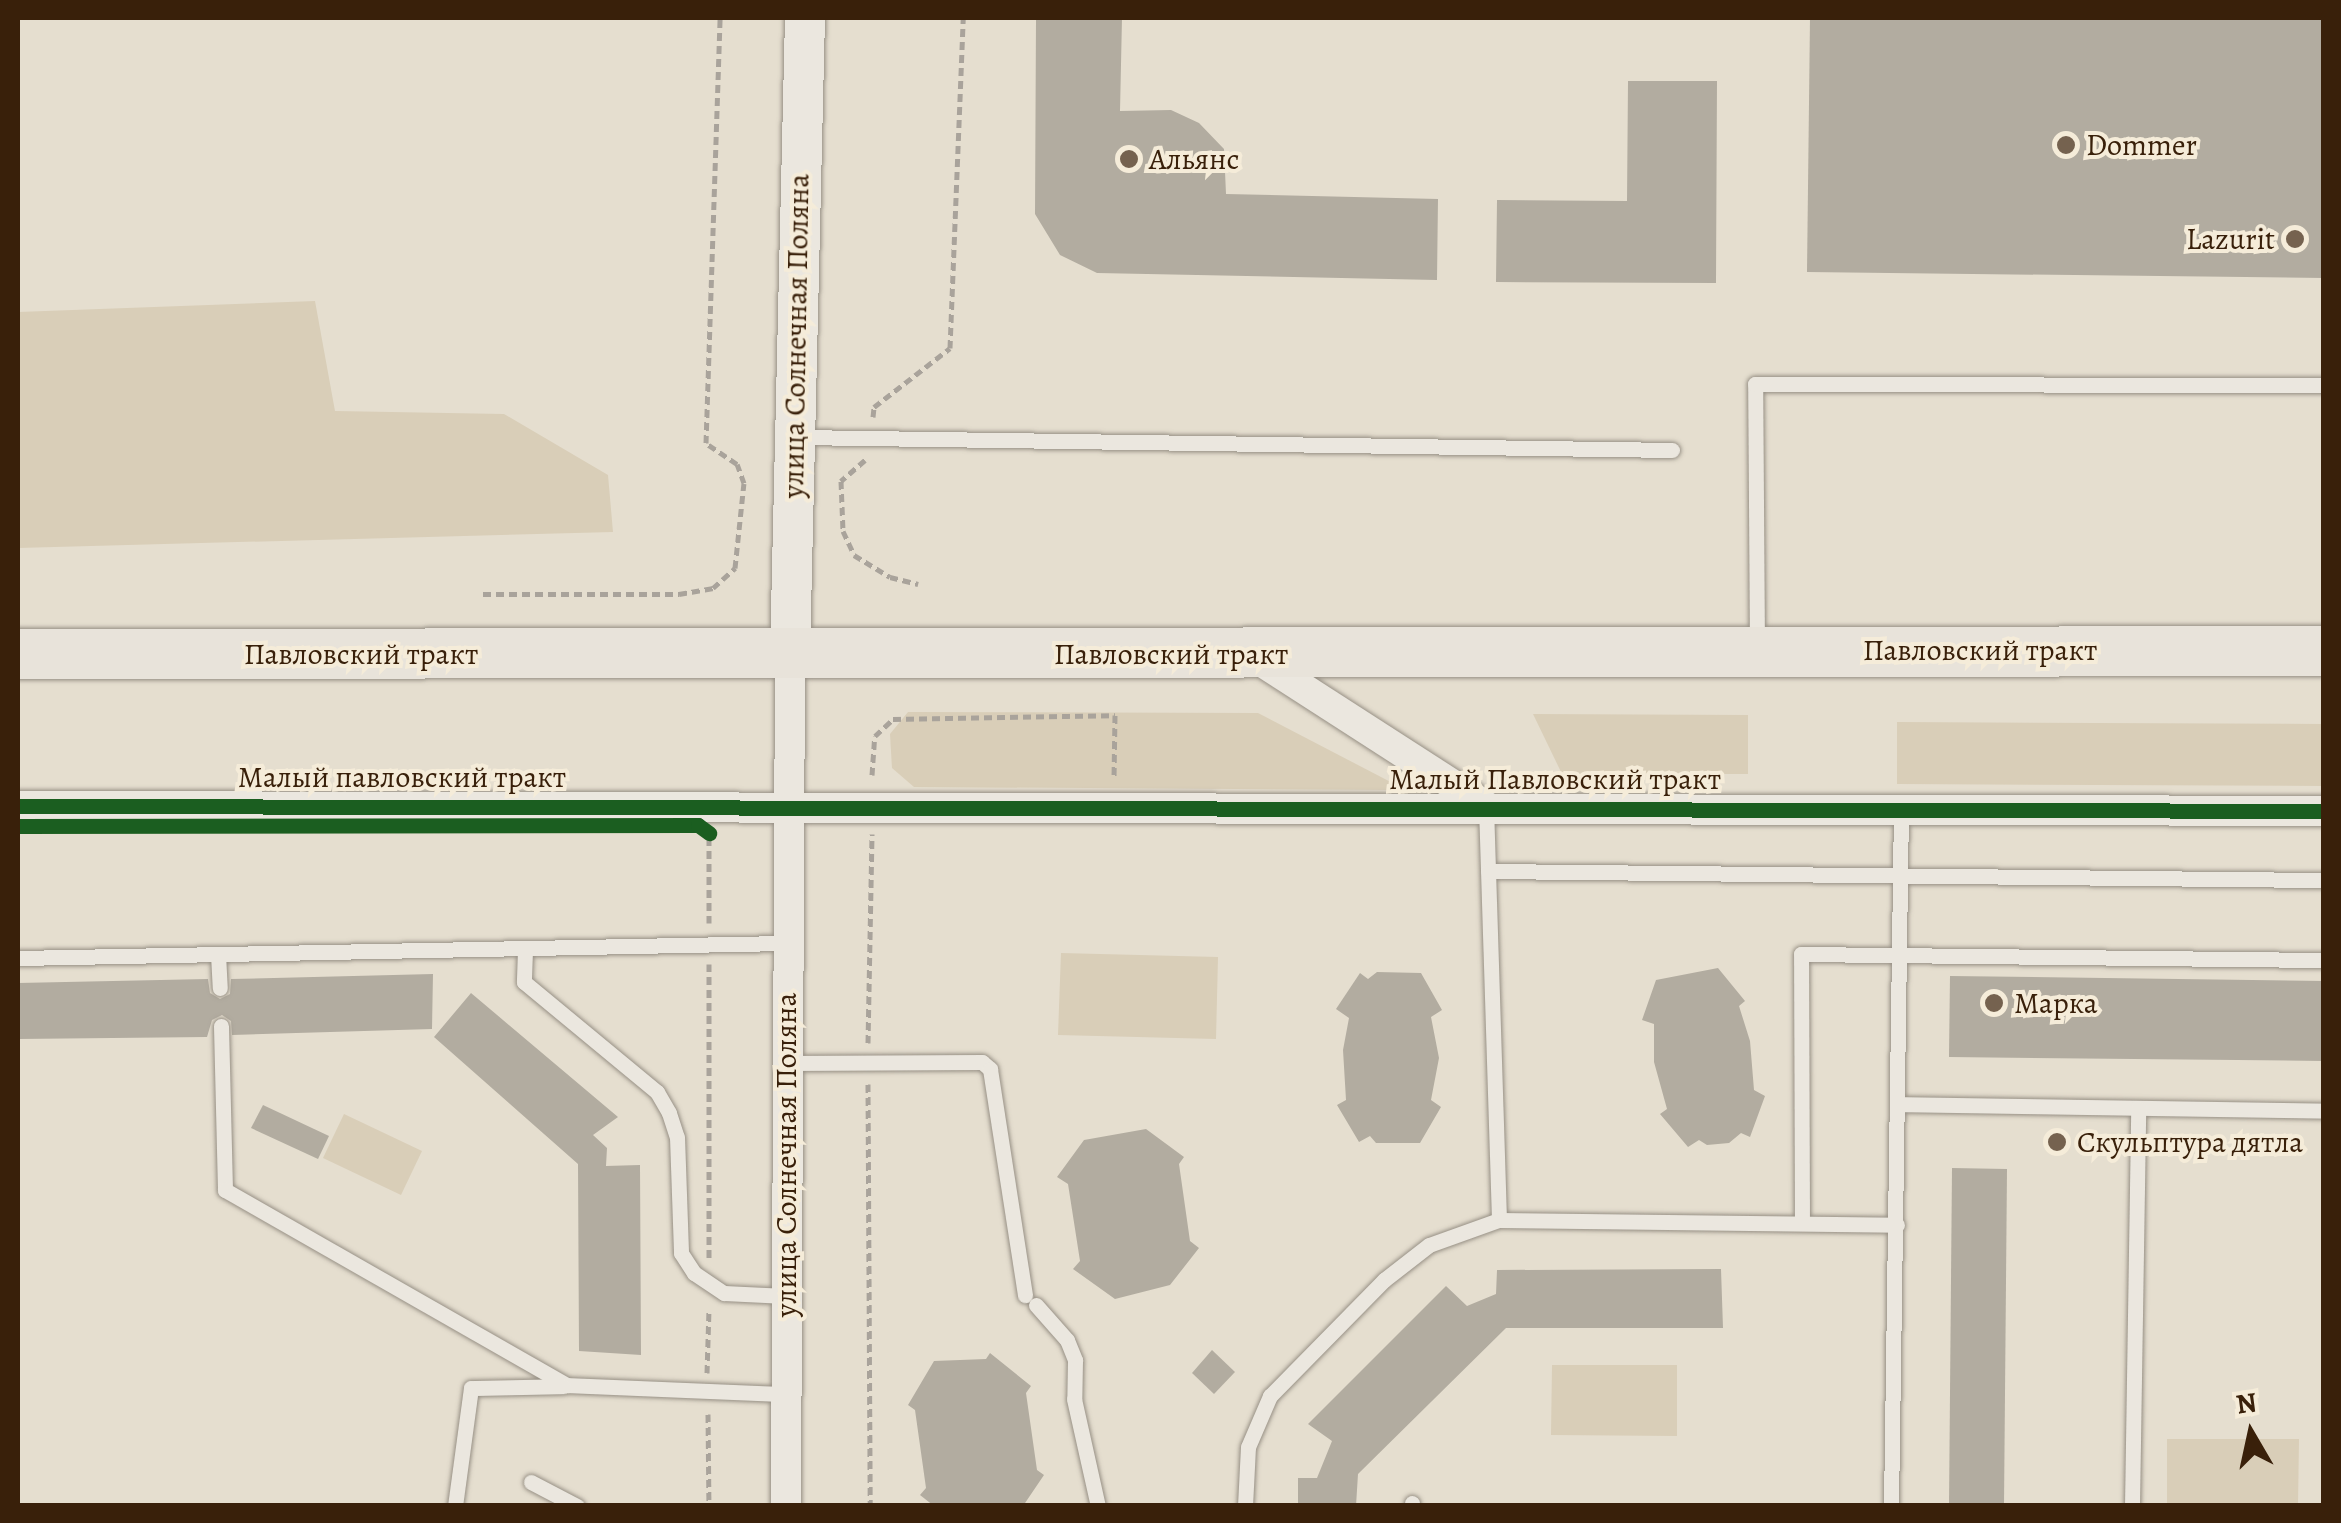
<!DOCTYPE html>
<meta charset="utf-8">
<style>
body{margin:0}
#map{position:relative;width:2341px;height:1523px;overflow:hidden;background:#e5decf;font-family:Alegreya,serif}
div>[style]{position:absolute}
.green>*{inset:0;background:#d9ceb8}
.building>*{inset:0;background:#b2aca0}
.path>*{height:5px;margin-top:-2.5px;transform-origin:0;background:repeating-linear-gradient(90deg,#a9a39b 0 8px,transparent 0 13px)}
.roads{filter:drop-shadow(0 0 2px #979085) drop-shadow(0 0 2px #979085)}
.service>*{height:15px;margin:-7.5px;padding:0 7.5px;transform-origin:7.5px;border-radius:7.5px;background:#ebe7df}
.minor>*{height:30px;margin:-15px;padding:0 15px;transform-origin:15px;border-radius:15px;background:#ebe7df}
.tertiary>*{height:40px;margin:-20px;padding:0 20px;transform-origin:20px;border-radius:20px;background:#ebe7df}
.primary>*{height:50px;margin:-25px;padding:0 25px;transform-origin:25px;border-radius:25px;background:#e8e3da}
.cycleway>*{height:15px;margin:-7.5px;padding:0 7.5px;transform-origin:7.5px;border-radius:7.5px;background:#1b5e20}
.dots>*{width:28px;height:28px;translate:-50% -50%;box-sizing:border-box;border:5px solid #f5ecd9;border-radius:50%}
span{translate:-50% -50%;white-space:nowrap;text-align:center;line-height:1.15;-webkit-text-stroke:8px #f5ecd9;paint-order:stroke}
.poi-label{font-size:30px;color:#39200a}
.left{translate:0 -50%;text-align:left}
.right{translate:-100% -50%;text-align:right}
.street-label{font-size:30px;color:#39200a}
.frame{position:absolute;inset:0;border:20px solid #39200a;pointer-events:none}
.north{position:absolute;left:2201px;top:1383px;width:100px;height:100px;-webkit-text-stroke:8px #f5ecd9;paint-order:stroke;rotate:351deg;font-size:28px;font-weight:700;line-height:40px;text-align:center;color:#39200a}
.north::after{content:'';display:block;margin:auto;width:35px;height:45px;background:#39200a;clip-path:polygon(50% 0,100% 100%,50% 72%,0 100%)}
</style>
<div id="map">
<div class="green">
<div style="clip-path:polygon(315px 301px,335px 411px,504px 414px,608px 475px,613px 532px,18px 548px,18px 312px)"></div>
<div style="clip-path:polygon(908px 712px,1258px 713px,1406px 790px,914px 787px,892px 768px,890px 734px)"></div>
<div style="clip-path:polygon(1533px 714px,1748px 715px,1748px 774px,1562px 774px)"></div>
<div style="clip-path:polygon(1897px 722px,2323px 724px,2323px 786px,1897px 784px)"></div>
<div style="clip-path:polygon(1061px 953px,1218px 957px,1216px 1039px,1058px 1035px)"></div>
<div style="clip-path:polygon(344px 1114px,422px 1151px,401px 1195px,323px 1158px)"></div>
<div style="clip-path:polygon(1552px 1365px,1677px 1365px,1677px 1436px,1551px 1435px)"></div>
<div style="clip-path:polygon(2167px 1439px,2299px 1439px,2298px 1505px,2167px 1505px)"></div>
</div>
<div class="building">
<div style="clip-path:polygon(1036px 18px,1122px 18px,1120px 111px,1171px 110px,1199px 123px,1224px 149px,1226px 194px,1438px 199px,1437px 280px,1097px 273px,1060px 255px,1035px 214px)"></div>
<div style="clip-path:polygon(1810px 18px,2324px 18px,2324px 278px,1807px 272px)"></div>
<div style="clip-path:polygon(1628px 81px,1717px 81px,1716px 283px,1496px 282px,1497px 200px,1627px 201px)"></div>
<div style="clip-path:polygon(1718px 968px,1745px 1001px,1739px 1006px,1750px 1041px,1754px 1090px,1765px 1096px,1750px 1137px,1741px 1133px,1729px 1143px,1707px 1145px,1699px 1140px,1688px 1147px,1660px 1114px,1667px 1109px,1654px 1062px,1654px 1024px,1642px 1020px,1656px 980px)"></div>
<div style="clip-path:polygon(1377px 972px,1421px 973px,1442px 1010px,1431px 1017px,1439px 1058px,1431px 1100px,1441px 1107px,1420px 1143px,1376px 1143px,1370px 1136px,1359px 1142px,1337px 1105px,1346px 1100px,1343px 1050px,1349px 1018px,1336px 1009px,1360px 973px,1368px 979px)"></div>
<div style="clip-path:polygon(433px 974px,432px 1029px,232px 1035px,231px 1021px,222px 1015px,212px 1020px,207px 1037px,18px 1039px,18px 983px,208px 979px,210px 993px,220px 999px,230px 994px,231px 979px)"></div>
<div style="clip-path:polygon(1950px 976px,2324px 981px,2324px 1061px,1949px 1057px)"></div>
<div style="clip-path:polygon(471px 993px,618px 1117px,593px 1135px,607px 1148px,606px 1166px,640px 1165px,641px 1355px,579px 1351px,578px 1164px,434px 1037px)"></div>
<div style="clip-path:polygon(263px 1105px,329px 1136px,318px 1159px,251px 1128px)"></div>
<div style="clip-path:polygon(1146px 1129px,1184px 1157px,1179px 1164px,1190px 1241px,1199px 1248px,1170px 1285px,1115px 1299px,1073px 1269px,1080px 1261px,1068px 1184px,1057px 1177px,1084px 1140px)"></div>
<div style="clip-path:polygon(1952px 1168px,2007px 1169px,2004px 1506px,1949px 1506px)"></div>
<div style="clip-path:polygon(1721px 1269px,1723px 1328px,1506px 1328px,1358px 1474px,1356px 1506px,1298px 1506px,1298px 1478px,1317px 1478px,1332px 1441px,1308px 1424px,1446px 1286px,1467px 1306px,1496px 1294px,1497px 1270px)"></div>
<div style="clip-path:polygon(1212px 1350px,1235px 1372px,1214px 1394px,1192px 1373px)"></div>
<div style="clip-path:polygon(990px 1353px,1031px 1386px,1026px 1393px,1037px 1470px,1044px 1475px,1023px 1506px,934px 1506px,920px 1495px,926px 1488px,915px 1410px,908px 1405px,934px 1361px,986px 1359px)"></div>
</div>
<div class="path">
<div style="left:873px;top:417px;width:10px;rotate:-84deg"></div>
<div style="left:874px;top:407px;width:96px;rotate:-37.8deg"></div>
<div style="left:950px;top:348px;width:330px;rotate:-87.7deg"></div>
<div style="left:865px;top:460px;width:32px;rotate:139deg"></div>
<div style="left:841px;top:481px;width:50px;rotate:87.7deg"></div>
<div style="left:843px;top:531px;width:26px;rotate:65deg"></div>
<div style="left:854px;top:555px;width:42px;rotate:31.4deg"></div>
<div style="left:890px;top:577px;width:29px;rotate:14deg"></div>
<div style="left:483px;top:594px;width:196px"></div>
<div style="left:679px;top:594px;width:35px;rotate:-10deg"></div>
<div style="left:713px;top:588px;width:30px;rotate:-42deg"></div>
<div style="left:735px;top:568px;width:85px;rotate:-84deg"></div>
<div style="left:744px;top:483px;width:20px;rotate:-110deg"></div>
<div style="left:737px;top:464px;width:37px;rotate:-146deg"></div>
<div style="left:706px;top:443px;width:425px;rotate:-88.1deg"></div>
<div style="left:872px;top:775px;width:39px;rotate:-86deg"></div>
<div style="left:875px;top:736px;width:25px;rotate:-43deg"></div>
<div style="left:893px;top:719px;width:222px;rotate:-1deg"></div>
<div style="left:1115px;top:715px;width:64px;rotate:90.9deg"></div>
<div style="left:709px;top:923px;width:89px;rotate:-90deg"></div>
<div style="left:709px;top:964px;width:294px;rotate:90deg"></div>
<div style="left:868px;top:1043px;width:209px;rotate:-88.9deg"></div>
<div style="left:868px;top:1084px;width:422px;rotate:89.7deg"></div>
<div style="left:707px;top:1373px;width:64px;rotate:-88.2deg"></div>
<div style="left:708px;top:1414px;width:92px;rotate:89.4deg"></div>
</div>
<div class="roads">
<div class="service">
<div style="left:797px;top:437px;width:875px;rotate:0.85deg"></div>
<div style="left:1757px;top:646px;width:262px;rotate:-90.4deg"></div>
<div style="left:1755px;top:384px;width:569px;rotate:0.1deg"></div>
<div style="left:1486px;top:806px;width:414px;rotate:88.2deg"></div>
<div style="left:1488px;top:871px;width:836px;rotate:0.62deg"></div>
<div style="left:525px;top:950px;width:32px;rotate:92deg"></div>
<div style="left:524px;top:982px;width:173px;rotate:39.6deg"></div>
<div style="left:657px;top:1092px;width:24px;rotate:60deg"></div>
<div style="left:669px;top:1113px;width:25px;rotate:72deg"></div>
<div style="left:677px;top:1137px;width:116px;rotate:88deg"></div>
<div style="left:681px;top:1253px;width:24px;rotate:57deg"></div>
<div style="left:694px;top:1273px;width:36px;rotate:34deg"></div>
<div style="left:724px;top:1293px;width:62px;rotate:2.8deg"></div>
<div style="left:218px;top:954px;width:34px;rotate:87deg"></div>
<div style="left:18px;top:958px;width:768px;rotate:-1.12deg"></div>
<div style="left:221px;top:1026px;width:164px;rotate:88.6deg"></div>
<div style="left:225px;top:1190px;width:394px;rotate:29.7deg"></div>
<div style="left:567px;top:1385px;width:219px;rotate:2.4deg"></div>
<div style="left:786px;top:1063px;width:196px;rotate:-0.3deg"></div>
<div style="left:982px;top:1062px;width:11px;rotate:41deg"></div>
<div style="left:990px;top:1069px;width:229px;rotate:81.2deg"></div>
<div style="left:1898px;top:1104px;width:426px;rotate:0.9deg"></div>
<div style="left:1802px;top:1223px;width:269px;rotate:-90.2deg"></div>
<div style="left:1801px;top:954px;width:523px;rotate:0.66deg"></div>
<div style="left:1036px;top:1305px;width:47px;rotate:48.5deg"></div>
<div style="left:1067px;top:1340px;width:22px;rotate:68deg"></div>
<div style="left:1075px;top:1360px;width:39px;rotate:91deg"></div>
<div style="left:1074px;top:1399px;width:110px;rotate:77.4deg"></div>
<div style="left:531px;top:1482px;width:52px;rotate:27.6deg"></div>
<div style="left:455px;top:1506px;width:119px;rotate:-82.3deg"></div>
<div style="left:471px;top:1388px;width:92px;rotate:-1.2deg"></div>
<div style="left:1245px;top:1506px;width:59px;rotate:-87.1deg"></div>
<div style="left:1248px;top:1447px;width:56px;rotate:-66.7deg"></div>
<div style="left:1270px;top:1396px;width:163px;rotate:-45.5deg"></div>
<div style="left:1384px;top:1280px;width:57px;rotate:-37.9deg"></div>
<div style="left:1429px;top:1245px;width:74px;rotate:-19.7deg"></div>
<div style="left:1499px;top:1220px;width:398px;rotate:0.7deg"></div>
<div style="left:1412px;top:1506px;width:3px;rotate:-90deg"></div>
<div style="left:1891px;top:1506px;width:698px;rotate:-89.18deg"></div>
<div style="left:2132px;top:1506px;width:398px;rotate:-89.1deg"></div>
</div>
<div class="minor">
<div style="left:1253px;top:656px;width:277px;rotate:32.8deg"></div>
<div style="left:18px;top:806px;width:2306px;rotate:0.12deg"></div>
<div style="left:786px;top:1506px;width:852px;rotate:-89.73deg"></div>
</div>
<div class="tertiary">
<div style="left:790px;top:654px;width:636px;rotate:-88.65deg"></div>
</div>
<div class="primary">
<div style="left:18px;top:654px;width:2306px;rotate:-0.07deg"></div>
</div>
</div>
<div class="cycleway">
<div style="left:18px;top:806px;width:2306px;rotate:0.12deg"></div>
<div style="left:18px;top:826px;width:680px;rotate:-0.08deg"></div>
<div style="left:698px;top:825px;width:14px;rotate:36deg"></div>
</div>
<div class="dots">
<div style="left:2066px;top:145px;background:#75624f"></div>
<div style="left:1129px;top:159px;background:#75624f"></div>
<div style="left:2295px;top:239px;background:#75624f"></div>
<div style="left:1994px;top:1003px;background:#75624f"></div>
<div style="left:2057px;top:1142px;background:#75624f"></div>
</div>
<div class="poi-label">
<span class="left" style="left:2086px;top:145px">Dommer</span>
<span class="left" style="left:1149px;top:159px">Альянс</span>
<span class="right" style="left:2275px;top:239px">Lazurit</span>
<span class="left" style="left:2014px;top:1003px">Марка</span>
<span class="left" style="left:2077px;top:1142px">Скульптура дятла</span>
</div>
<div class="street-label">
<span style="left:796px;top:336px;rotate:-89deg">улица Солнечная Поляна</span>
<span style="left:1980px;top:650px">Павловский тракт</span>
<span style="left:361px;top:654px">Павловский тракт</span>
<span style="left:1171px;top:654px">Павловский тракт</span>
<span style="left:402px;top:777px">Малый павловский тракт</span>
<span style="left:1555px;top:779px">Малый Павловский тракт</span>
<span style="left:786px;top:1155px;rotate:-90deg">улица Солнечная Поляна</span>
</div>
<div class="frame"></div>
<div class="north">N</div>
</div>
